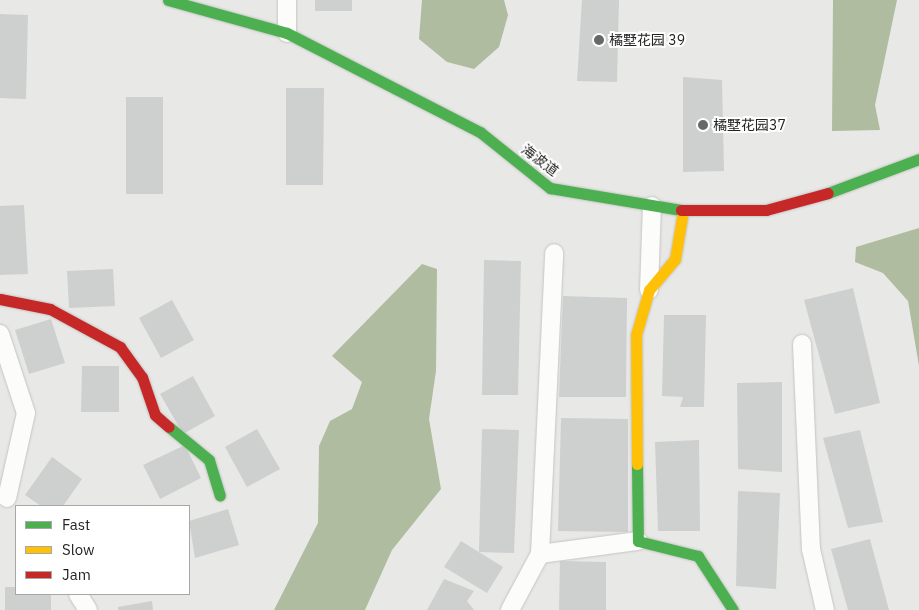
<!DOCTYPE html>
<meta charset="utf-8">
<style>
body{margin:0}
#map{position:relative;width:919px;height:610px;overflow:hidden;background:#e8e9e6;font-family:"IBM Plex Sans","Noto Sans SC",sans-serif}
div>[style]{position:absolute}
.water>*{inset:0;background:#afbc9f}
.building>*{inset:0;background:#cecfcf}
.roads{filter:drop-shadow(0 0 1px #c4c5c3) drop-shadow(0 0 1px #c4c5c3)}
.street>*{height:18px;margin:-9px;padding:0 9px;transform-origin:9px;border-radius:9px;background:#fcfcfb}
.fast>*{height:11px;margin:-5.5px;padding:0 5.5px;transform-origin:5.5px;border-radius:5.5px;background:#4caf50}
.slow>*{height:11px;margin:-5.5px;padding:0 5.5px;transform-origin:5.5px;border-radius:5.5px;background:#ffc107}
.jam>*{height:11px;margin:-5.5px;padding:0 5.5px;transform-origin:5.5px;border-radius:5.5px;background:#c62828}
.dots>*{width:14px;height:14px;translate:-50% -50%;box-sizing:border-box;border:2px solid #fff;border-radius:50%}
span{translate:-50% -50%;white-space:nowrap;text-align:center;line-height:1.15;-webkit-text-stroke:4px #fff;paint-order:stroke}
.poi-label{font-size:14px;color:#232422}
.left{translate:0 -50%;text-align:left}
.street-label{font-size:14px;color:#232422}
.legend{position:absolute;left:15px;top:505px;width:175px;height:90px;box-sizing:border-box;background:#fff;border:1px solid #a7a7a7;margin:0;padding:6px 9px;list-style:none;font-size:15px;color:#232422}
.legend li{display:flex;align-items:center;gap:10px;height:25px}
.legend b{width:25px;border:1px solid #a7a7a7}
</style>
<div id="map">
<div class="water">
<div style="clip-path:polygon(422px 0,504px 0,508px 15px,499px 47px,474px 69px,447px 62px,419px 39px)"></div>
<div style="clip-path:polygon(833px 0,897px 0,875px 105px,880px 130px,832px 131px)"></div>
<div style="clip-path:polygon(919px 228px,919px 366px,908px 301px,883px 273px,855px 262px,856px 247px)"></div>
<div style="clip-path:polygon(422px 264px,437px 269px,436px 371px,429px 419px,441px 489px,392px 550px,365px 610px,274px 610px,318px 523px,319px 446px,330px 421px,352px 409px,362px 382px,332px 356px)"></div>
</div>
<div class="building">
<div style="clip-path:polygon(315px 0,352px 0,352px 11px,315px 11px)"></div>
<div style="clip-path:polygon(582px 0,619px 0,617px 82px,577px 81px)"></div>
<div style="clip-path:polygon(0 14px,28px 15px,26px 99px,0 98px)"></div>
<div style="clip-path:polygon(683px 77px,722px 80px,724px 171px,683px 172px)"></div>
<div style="clip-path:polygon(286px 88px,324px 88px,323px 185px,286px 185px)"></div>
<div style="clip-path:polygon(126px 97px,163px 97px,163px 194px,126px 194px)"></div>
<div style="clip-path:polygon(24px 205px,28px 274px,0 275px,0 206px)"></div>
<div style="clip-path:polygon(484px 260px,521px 261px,518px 395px,482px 395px)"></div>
<div style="clip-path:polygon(113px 269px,115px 306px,69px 308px,67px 271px)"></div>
<div style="clip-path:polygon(853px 288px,880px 403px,835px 414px,804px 300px)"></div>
<div style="clip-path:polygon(563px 296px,627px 298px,626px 397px,559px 397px)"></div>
<div style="clip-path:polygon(172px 300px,194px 340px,161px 358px,139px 318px)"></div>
<div style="clip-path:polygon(664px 315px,706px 315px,704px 407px,680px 407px,683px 397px,662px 396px)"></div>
<div style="clip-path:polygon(51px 319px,65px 363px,29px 374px,15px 330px)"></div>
<div style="clip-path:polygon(82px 366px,119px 366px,119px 412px,81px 412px)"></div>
<div style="clip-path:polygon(193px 376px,215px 416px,183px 434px,160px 394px)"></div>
<div style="clip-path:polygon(782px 382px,782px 472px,738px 469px,737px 383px)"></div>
<div style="clip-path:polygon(561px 418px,628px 419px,628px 532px,558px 531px)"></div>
<div style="clip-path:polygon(257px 429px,280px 469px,247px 487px,225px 447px)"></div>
<div style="clip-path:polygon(482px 429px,519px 430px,514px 553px,479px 552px)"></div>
<div style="clip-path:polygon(860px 430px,883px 522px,848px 528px,823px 438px)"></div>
<div style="clip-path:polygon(699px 440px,700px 531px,658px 531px,655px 442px)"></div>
<div style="clip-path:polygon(185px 445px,201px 478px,160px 499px,143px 465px)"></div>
<div style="clip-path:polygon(52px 457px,82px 479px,63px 506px,41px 506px,25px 495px)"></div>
<div style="clip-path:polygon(738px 491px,780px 493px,776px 589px,736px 586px)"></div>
<div style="clip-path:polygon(228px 509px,239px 545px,195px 558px,189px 521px)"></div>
<div style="clip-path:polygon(870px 539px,889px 610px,848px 610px,831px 549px)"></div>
<div style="clip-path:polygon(461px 541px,503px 567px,487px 593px,444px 567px)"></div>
<div style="clip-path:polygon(560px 561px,606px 562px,606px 610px,559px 610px)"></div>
<div style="clip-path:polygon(444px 579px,474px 591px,467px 601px,474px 610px,427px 610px)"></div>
<div style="clip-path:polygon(5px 587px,16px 587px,16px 594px,51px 594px,51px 610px,5px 610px)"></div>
<div style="clip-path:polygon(152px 601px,153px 610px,118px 610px,118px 607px)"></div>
</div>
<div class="roads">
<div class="street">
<div style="left:287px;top:0;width:33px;rotate:90deg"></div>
<div style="left:649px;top:290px;width:84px;rotate:-88deg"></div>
<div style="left:0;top:334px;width:83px;rotate:71.8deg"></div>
<div style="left:26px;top:413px;width:87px;rotate:102.6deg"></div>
<div style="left:802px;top:344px;width:205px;rotate:87.5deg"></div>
<div style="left:811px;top:549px;width:63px;rotate:77.1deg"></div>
<div style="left:540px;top:554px;width:301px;rotate:-87.3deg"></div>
<div style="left:78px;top:594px;width:19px;rotate:58deg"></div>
<div style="left:510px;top:610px;width:64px;rotate:-61.8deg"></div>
<div style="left:540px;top:554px;width:99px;rotate:-7.6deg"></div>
</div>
<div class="fast">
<div style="left:168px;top:0;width:123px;rotate:15.5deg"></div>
<div style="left:287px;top:33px;width:217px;rotate:27.2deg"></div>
<div style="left:480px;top:132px;width:90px;rotate:38.7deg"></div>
<div style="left:550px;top:188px;width:133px;rotate:9.5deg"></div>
<div style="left:828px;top:193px;width:97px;rotate:-20.5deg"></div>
<div style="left:169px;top:427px;width:52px;rotate:39.5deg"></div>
<div style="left:209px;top:460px;width:37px;rotate:73deg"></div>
<div style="left:637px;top:464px;width:77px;rotate:89.3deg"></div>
<div style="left:638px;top:541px;width:62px;rotate:14deg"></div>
<div style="left:698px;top:556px;width:64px;rotate:57.1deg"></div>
</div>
<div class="slow">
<div style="left:637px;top:464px;width:129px;rotate:-90.4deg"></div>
<div style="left:636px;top:335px;width:47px;rotate:-73.9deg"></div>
<div style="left:649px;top:290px;width:40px;rotate:-50deg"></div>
<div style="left:675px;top:259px;width:49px;rotate:-80.5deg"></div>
</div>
<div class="jam">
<div style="left:681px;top:210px;width:85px"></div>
<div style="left:766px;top:210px;width:64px;rotate:-15.3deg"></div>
<div style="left:0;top:299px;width:51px;rotate:11.3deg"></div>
<div style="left:50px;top:309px;width:80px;rotate:28.5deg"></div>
<div style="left:120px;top:347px;width:37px;rotate:54deg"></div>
<div style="left:142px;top:377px;width:40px;rotate:71.1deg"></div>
<div style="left:155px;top:415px;width:18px;rotate:41deg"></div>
</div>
</div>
<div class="dots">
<div style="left:599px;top:40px;background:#686967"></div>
<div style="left:703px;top:125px;background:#686967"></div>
</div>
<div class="poi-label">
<span class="left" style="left:609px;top:40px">橘墅花园 39</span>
<span class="left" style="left:713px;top:125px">橘墅花园37</span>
</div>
<div class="street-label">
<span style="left:540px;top:160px;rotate:37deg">海波道</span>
</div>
<ul class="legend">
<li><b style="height:6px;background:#4caf50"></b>Fast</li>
<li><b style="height:6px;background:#ffc107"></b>Slow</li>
<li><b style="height:6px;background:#c62828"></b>Jam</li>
</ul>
</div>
